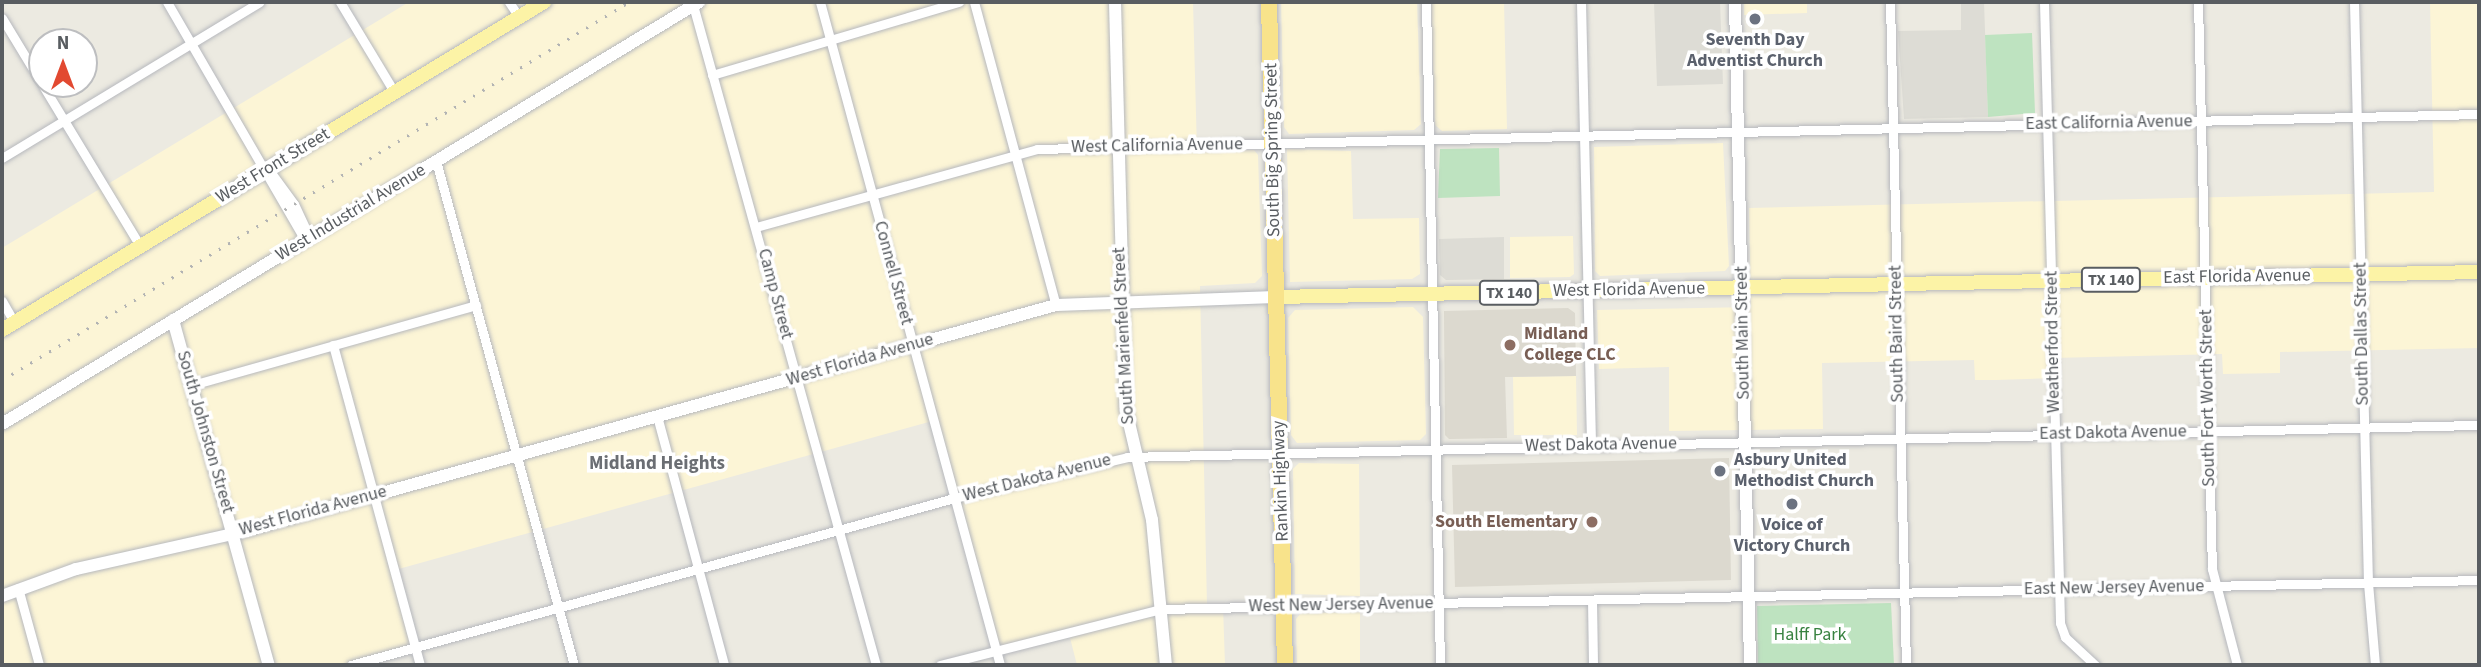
<!DOCTYPE html>
<style>
body{margin:0}
#map{position:relative;width:2481px;height:667px;overflow:hidden;background:#eceae1;font-family:"Source Sans 3",sans-serif}
div>[style]{position:absolute}
.commercial>*{inset:0;background:#fcf5d6}
.industrial>*{inset:0;background:#dddcd5}
.education>*{inset:0;background:#dcd9cf}
.green>*{inset:0;background:#bee3c0}
.roads{filter:drop-shadow(0 0 2px #b6b8bd) drop-shadow(0 0 2px #b6b8bd)}
.street>*{height:9px;margin:-4.5px;padding:0 4.5px;transform-origin:4.5px;border-radius:4.5px;background:#fff}
.secondary>*{height:12px;margin:-6px;padding:0 6px;transform-origin:6px;border-radius:6px;background:#fff}
.primary>*{height:14px;margin:-7px;padding:0 7px;transform-origin:7px;border-radius:7px;background:#fcf3a6}
.highway>*{height:16px;margin:-8px;padding:0 8px;transform-origin:8px;border-radius:8px;background:#f8e38b}
.rail>*{height:2.5px;margin-top:-1.25px;transform-origin:0;background:repeating-linear-gradient(90deg,#b2b3b3 0 2px,transparent 0 11px)}
.dots>*{width:19px;height:19px;translate:-50% -50%;box-sizing:border-box;border:4px solid #fff;border-radius:50%}
span{translate:-50% -50%;white-space:nowrap;text-align:center;line-height:1.15;-webkit-text-stroke:7px #fff;paint-order:stroke}
.shield-label span{padding:2px 5px;background:#fff;border:2px solid;border-radius:5px;-webkit-text-stroke-width:0}
.shield-label{font-size:16px;color:#595d61;font-weight:700}
.worship-label{font-size:18px;color:#5b616d;font-weight:700}
.left{translate:0 -50%;text-align:left}
.street-label{font-size:18px;color:#595d61}
.education-label{font-size:18px;color:#785e54;font-weight:700}
.right{translate:-100% -50%;text-align:right}
.park-label{font-size:18px;color:#388240}
.neighbourhood-label{font-size:19px;color:#6b6e73;font-weight:700}
.frame{position:absolute;inset:0;border:4px solid #595d61;pointer-events:none}
.north{position:absolute;left:28px;top:28px;width:70px;height:70px;box-sizing:border-box;background:#fff;border:2px solid #bdbec0;border-radius:50%;rotate:0deg;font-size:19px;font-weight:700;line-height:28px;text-align:center;color:#595d61}
.north::after{content:'';display:block;margin:auto;width:24px;height:32px;background:#e24931;clip-path:polygon(50% 0,100% 100%,50% 72%,0 100%)}
</style>
<div id="map">
<div class="commercial">
<div style="clip-path:polygon(409px 2px,1193px 2px,1197px 151px,1254px 150px,1258px 155px,1262px 276px,1255px 283px,1200px 286px,1207px 606px,1223px 606px,1225px 665px,1077px 665px,1069px 634px,998px 653px,936px 420px,395px 570px,416px 649px,359px 665px,2px 665px,2px 248px)"></div>
<div style="clip-path:polygon(1281px 2px,1417px 2px,1421px 124px,1414px 130px,1289px 134px,1284px 127px)"></div>
<div style="clip-path:polygon(1431px 2px,1504px 2px,1507px 129px,1442px 131px,1435px 125px)"></div>
<div style="clip-path:polygon(1744px 2px,1807px 2px,1807px 13px,1744px 15px)"></div>
<div style="clip-path:polygon(2430px 2px,2479px 2px,2479px 348px,2280px 352px,2280px 373px,2223px 374px,2222px 354px,2053px 358px,2053px 378px,1996px 380px,1975px 380px,1974px 360px,1822px 363px,1823px 429px,1669px 431px,1669px 367px,1599px 369px,1597px 310px,1751px 307px,1749px 208px,2434px 192px)"></div>
<div style="clip-path:polygon(1723px 143px,1729px 266px,1725px 271px,1600px 276px,1595px 271px,1594px 147px)"></div>
<div style="clip-path:polygon(1287px 149px,1351px 151px,1353px 219px,1419px 218px,1420px 274px,1412px 279px,1290px 282px)"></div>
<div style="clip-path:polygon(1573px 236px,1574px 274px,1570px 277px,1510px 278px,1510px 237px)"></div>
<div style="clip-path:polygon(1413px 307px,1423px 317px,1426px 434px,1420px 440px,1297px 443px,1291px 435px,1288px 318px,1295px 310px)"></div>
<div style="clip-path:polygon(1576px 376px,1577px 435px,1514px 435px,1513px 377px)"></div>
<div style="clip-path:polygon(1299px 463px,1359px 464px,1360px 596px,1295px 594px,1293px 469px)"></div>
<div style="clip-path:polygon(1360px 612px,1360px 665px,1297px 665px,1296px 619px,1301px 613px)"></div>
</div>
<div class="industrial">
<div style="clip-path:polygon(1654px 2px,1720px 2px,1723px 84px,1657px 86px)"></div>
<div style="clip-path:polygon(1961px 2px,1984px 2px,1988px 117px,1904px 119px,1898px 31px,1961px 30px)"></div>
<div style="clip-path:polygon(1504px 237px,1504px 279px,1446px 280px,1440px 275px,1439px 239px)"></div>
</div>
<div class="education">
<div style="clip-path:polygon(1568px 308px,1575px 313px,1576px 376px,1505px 377px,1507px 438px,1449px 439px,1445px 435px,1444px 311px)"></div>
<div style="clip-path:polygon(1729px 458px,1731px 580px,1455px 587px,1452px 465px)"></div>
</div>
<div class="green">
<div style="clip-path:polygon(2032px 33px,2035px 113px,1988px 117px,1985px 35px)"></div>
<div style="clip-path:polygon(1499px 148px,1500px 196px,1438px 198px,1440px 149px)"></div>
<div style="clip-path:polygon(1891px 603px,1894px 665px,1758px 665px,1757px 606px)"></div>
</div>
<div class="roads">
<div class="street">
<div style="left:167px;top:2px;width:267px;rotate:59.9deg"></div>
<div style="left:301px;top:233px;width:10px;rotate:29deg"></div>
<div style="left:340px;top:2px;width:106px;rotate:58.9deg"></div>
<div style="left:509px;top:2px;width:18px;rotate:56deg"></div>
<div style="left:820px;top:2px;width:687px;rotate:74.81deg"></div>
<div style="left:974px;top:2px;width:314px;rotate:74.9deg"></div>
<div style="left:1426px;top:2px;width:663px;rotate:88.79deg"></div>
<div style="left:1581px;top:2px;width:443px;rotate:88.7deg"></div>
<div style="left:1890px;top:2px;width:663px;rotate:88.62deg"></div>
<div style="left:2044px;top:2px;width:621px;rotate:88.52deg"></div>
<div style="left:2060px;top:623px;width:15px;rotate:70deg"></div>
<div style="left:2065px;top:637px;width:41px;rotate:43deg"></div>
<div style="left:2198px;top:2px;width:567px;rotate:88.59deg"></div>
<div style="left:2212px;top:569px;width:99px;rotate:75.4deg"></div>
<div style="left:2354px;top:2px;width:581px;rotate:88.62deg"></div>
<div style="left:2368px;top:583px;width:82px;rotate:85.1deg"></div>
<div style="left:693px;top:5px;width:685px;rotate:74.5deg"></div>
<div style="left:2px;top:18px;width:267px;rotate:58.8deg"></div>
<div style="left:712px;top:75px;width:258px;rotate:-16.5deg"></div>
<div style="left:2px;top:158px;width:301px;rotate:-31.2deg"></div>
<div style="left:436px;top:161px;width:523px;rotate:74.69deg"></div>
<div style="left:269px;top:170px;width:42px;rotate:53.7deg"></div>
<div style="left:294px;top:204px;width:38px;rotate:65deg"></div>
<div style="left:756px;top:227px;width:292px;rotate:-15.5deg"></div>
<div style="left:1037px;top:149px;width:1442px;rotate:-1.39deg"></div>
<div style="left:2px;top:301px;width:24px;rotate:60deg"></div>
<div style="left:333px;top:345px;width:332px;rotate:74.8deg"></div>
<div style="left:192px;top:385px;width:295px;rotate:-15.7deg"></div>
<div style="left:657px;top:416px;width:258px;rotate:74.9deg"></div>
<div style="left:18px;top:588px;width:80px;rotate:74.7deg"></div>
<div style="left:1592px;top:600px;width:65px;rotate:89.1deg"></div>
<div style="left:351px;top:665px;width:626px;rotate:-15.48deg"></div>
<div style="left:954px;top:498px;width:178px;rotate:-13.3deg"></div>
<div style="left:1127px;top:457px;width:1352px;rotate:-1.36deg"></div>
<div style="left:940px;top:665px;width:229px;rotate:-14.2deg"></div>
<div style="left:1162px;top:609px;width:1317px;rotate:-1.26deg"></div>
</div>
<div class="secondary">
<div style="left:1115px;top:2px;width:408px;rotate:88.5deg"></div>
<div style="left:1126px;top:410px;width:113px;rotate:76.7deg"></div>
<div style="left:1152px;top:520px;width:146px;rotate:84.5deg"></div>
<div style="left:1735px;top:2px;width:663px;rotate:88.7deg"></div>
<div style="left:173px;top:320px;width:358px;rotate:74.5deg"></div>
<div style="left:2px;top:424px;width:815px;rotate:-31.19deg"></div>
<div style="left:2px;top:596px;width:79px;rotate:-20deg"></div>
<div style="left:76px;top:569px;width:174px;rotate:-12.6deg"></div>
<div style="left:246px;top:531px;width:841px;rotate:-15.59deg"></div>
<div style="left:1056px;top:305px;width:220px;rotate:-2.1deg"></div>
</div>
<div class="primary">
<div style="left:1276px;top:297px;width:1203px;rotate:-1.19deg"></div>
<div style="left:2px;top:330px;width:634px;rotate:-31.18deg"></div>
</div>
<div class="highway">
<div style="left:1269px;top:2px;width:663px;rotate:88.62deg"></div>
</div>
</div>
<div class="rail">
<div style="left:2px;top:380px;width:732px;rotate:-31.08deg"></div>
</div>
<div class="dots">
<div style="left:1755px;top:19px;background:#6b7280"></div>
<div style="left:1510px;top:345px;background:#8d6e63"></div>
<div style="left:1720px;top:471px;background:#6b7280"></div>
<div style="left:1792px;top:504px;background:#6b7280"></div>
<div style="left:1592px;top:522px;background:#8d6e63"></div>
</div>
<div class="shield-label">
<span style="left:2111px;top:280px">TX 140</span>
<span style="left:1509px;top:293px">TX 140</span>
</div>
<div class="worship-label">
<span style="left:1755px;top:51px">Seventh Day<br>Adventist Church</span>
<span class="left" style="left:1734px;top:471px">Asbury United<br>Methodist Church</span>
<span style="left:1792px;top:536px">Voice of<br>Victory Church</span>
</div>
<div class="street-label">
<span style="left:2109px;top:123px;rotate:-1deg">East California Avenue</span>
<span style="left:1157px;top:146px;rotate:-1deg">West California Avenue</span>
<span style="left:1273px;top:150px;rotate:-91deg">South Big Spring Street</span>
<span style="left:273px;top:166px;rotate:-31deg">West Front Street</span>
<span style="left:351px;top:213px;rotate:-31deg">West Industrial Avenue</span>
<span style="left:893px;top:273px;rotate:75deg">Connell Street</span>
<span style="left:2237px;top:277px;rotate:-1deg">East Florida Avenue</span>
<span style="left:1629px;top:290px;rotate:-1deg">West Florida Avenue</span>
<span style="left:775px;top:294px;rotate:75deg">Camp Street</span>
<span style="left:1743px;top:333px;rotate:-91deg">South Main Street</span>
<span style="left:1897px;top:334px;rotate:-91deg">South Baird Street</span>
<span style="left:2362px;top:334px;rotate:-91deg">South Dallas Street</span>
<span style="left:1124px;top:336px;rotate:-93deg">South Marienfeld Street</span>
<span style="left:2053px;top:342px;rotate:-91deg">Weatherford Street</span>
<span style="left:860px;top:360px;rotate:-16deg">West Florida Avenue</span>
<span style="left:2208px;top:398px;rotate:-91deg">South Fort Worth Street</span>
<span style="left:205px;top:432px;rotate:74deg">South Johnston Street</span>
<span style="left:2113px;top:433px;rotate:-1deg">East Dakota Avenue</span>
<span style="left:1601px;top:445px;rotate:-1deg">West Dakota Avenue</span>
<span style="left:1037px;top:478px;rotate:-14deg">West Dakota Avenue</span>
<span style="left:1281px;top:481px;rotate:-92deg">Rankin Highway</span>
<span style="left:313px;top:511px;rotate:-15deg">West Florida Avenue</span>
<span style="left:2114px;top:588px;rotate:-1deg">East New Jersey Avenue</span>
<span style="left:1341px;top:605px;rotate:-1deg">West New Jersey Avenue</span>
</div>
<div class="education-label">
<span class="left" style="left:1524px;top:345px">Midland<br>College CLC</span>
<span class="right" style="left:1578px;top:522px">South Elementary</span>
</div>
<div class="park-label">
<span style="left:1810px;top:635px">Halff Park</span>
</div>
<div class="neighbourhood-label">
<span style="left:657px;top:464px">Midland Heights</span>
</div>
<div class="frame"></div>
<div class="north">N</div>
</div>
